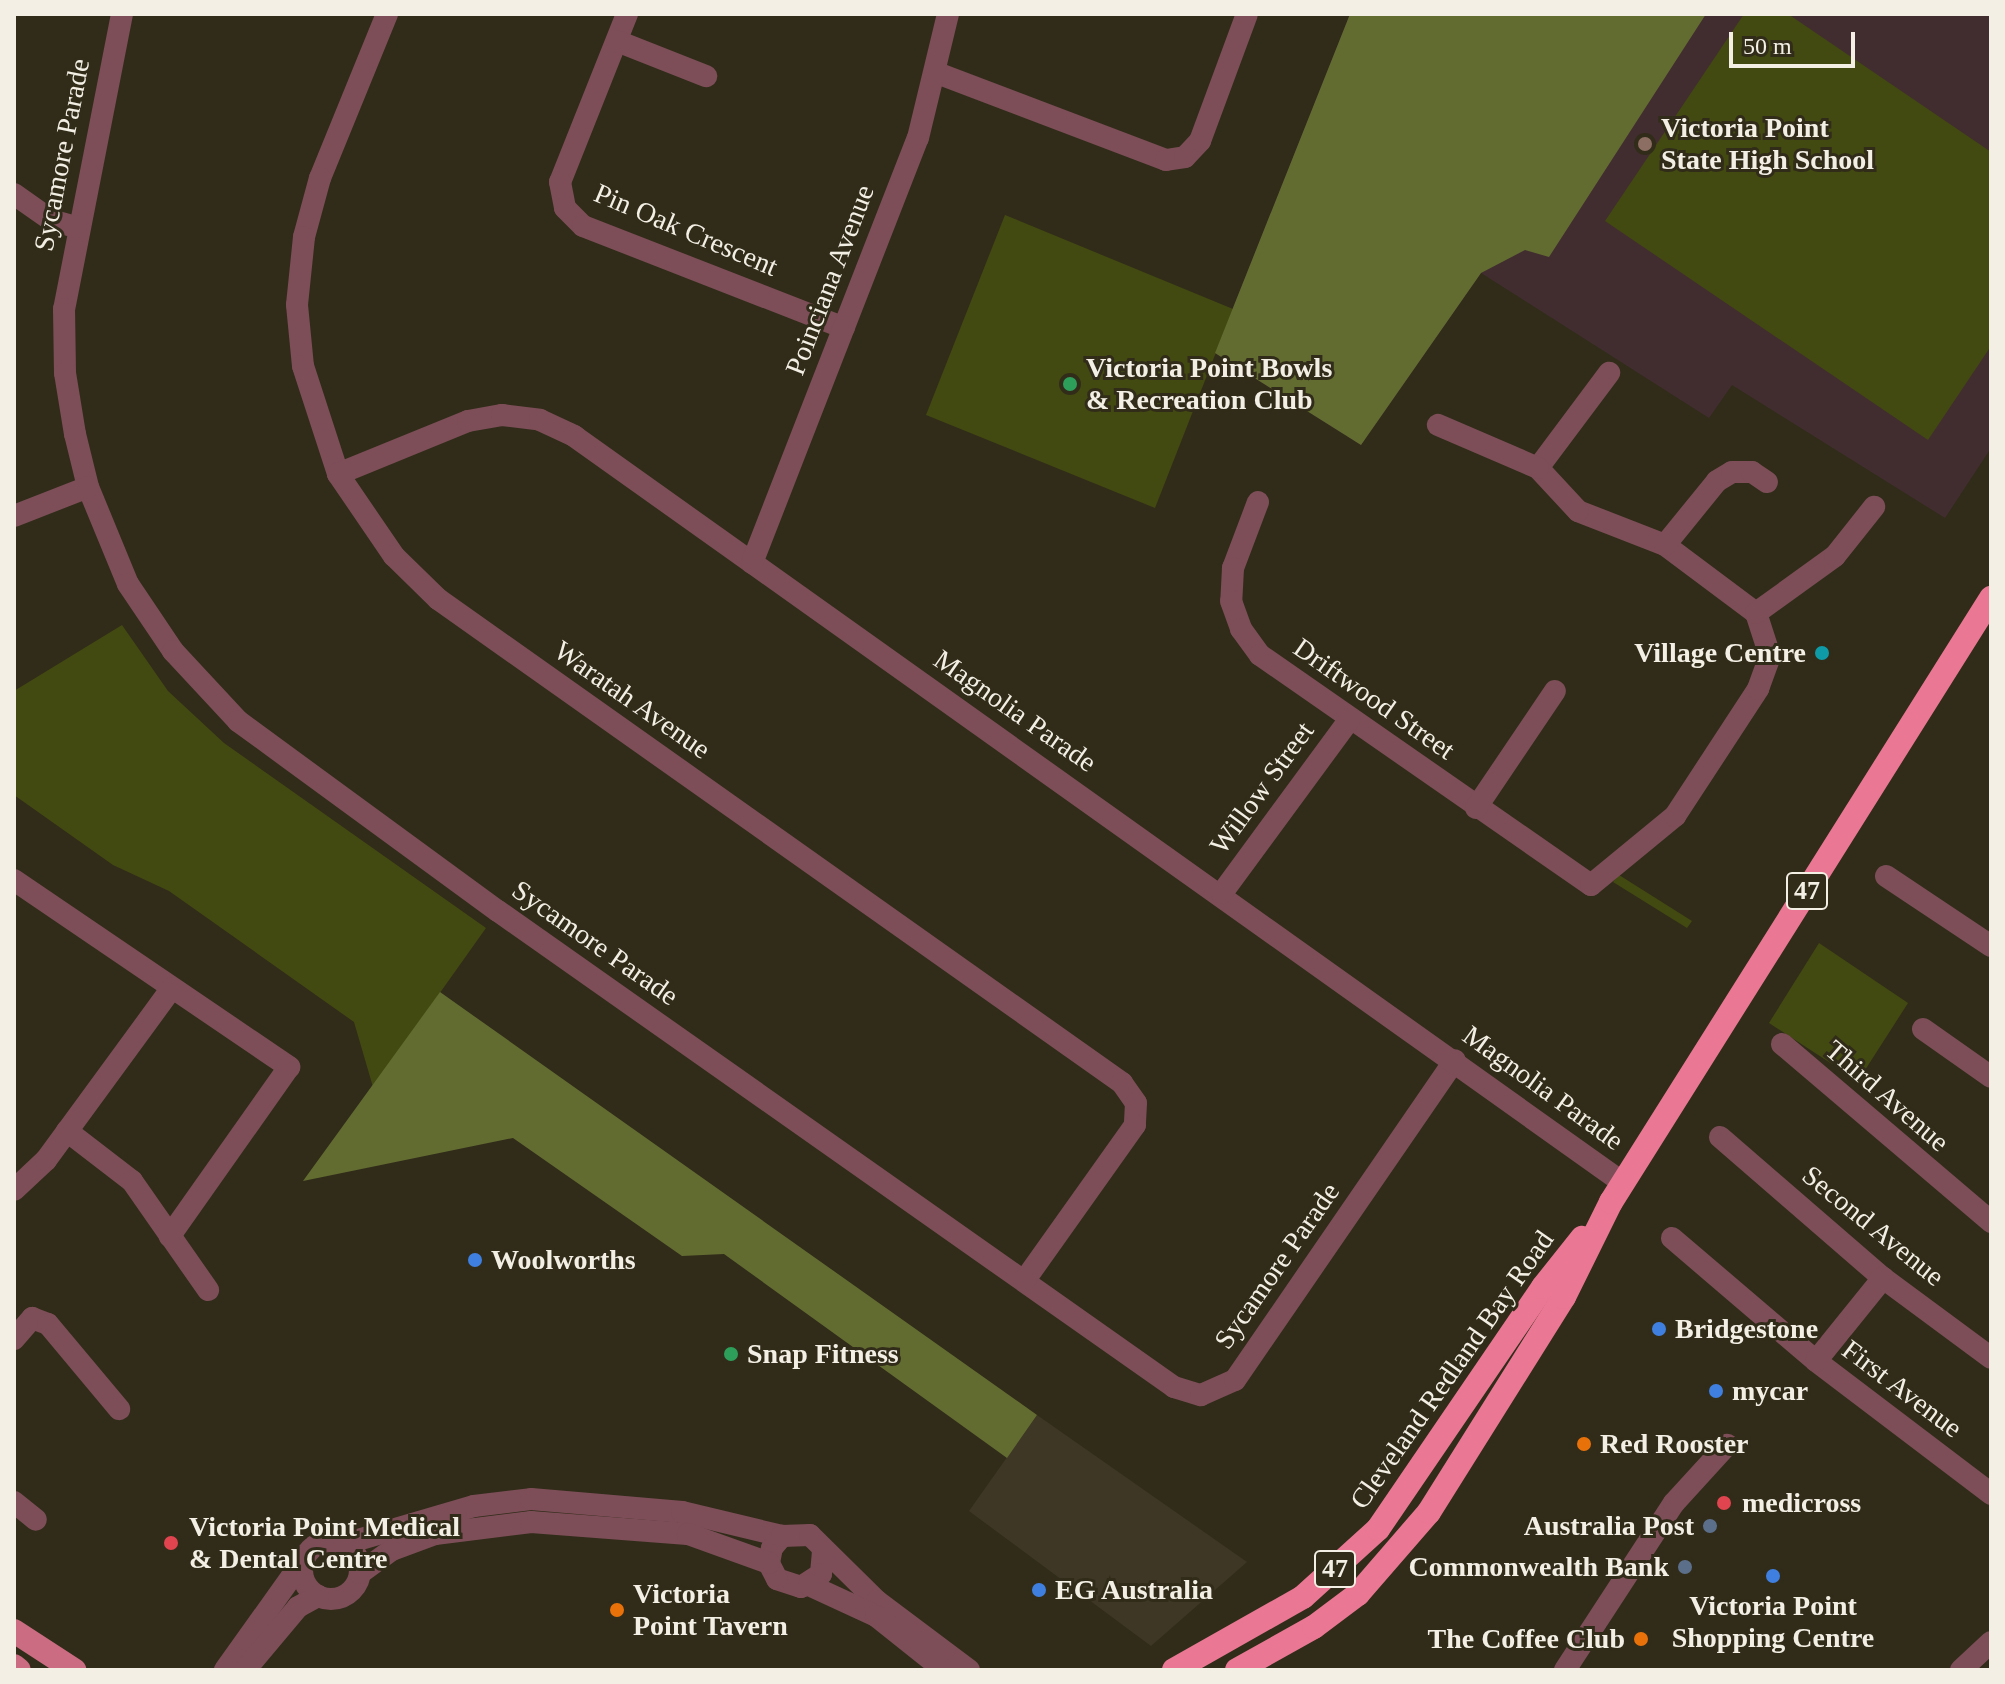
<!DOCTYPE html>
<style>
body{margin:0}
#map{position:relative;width:2005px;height:1684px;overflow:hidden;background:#312c19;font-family:Georgia,serif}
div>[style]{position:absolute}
.industrial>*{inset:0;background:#3e3726}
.education>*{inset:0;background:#412d2f}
.green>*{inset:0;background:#424a11}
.forest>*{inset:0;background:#626c31}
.minor>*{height:22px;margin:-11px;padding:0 11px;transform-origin:11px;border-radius:11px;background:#7d4e58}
.minor>.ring{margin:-11px;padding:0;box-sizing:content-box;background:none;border:22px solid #7d4e58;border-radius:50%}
.major>*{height:24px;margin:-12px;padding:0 12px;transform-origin:12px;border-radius:12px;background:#cb6c82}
.highway>*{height:24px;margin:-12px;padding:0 12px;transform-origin:12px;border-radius:12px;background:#ea7793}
.dots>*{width:22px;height:22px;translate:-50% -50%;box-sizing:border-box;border:4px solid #312c19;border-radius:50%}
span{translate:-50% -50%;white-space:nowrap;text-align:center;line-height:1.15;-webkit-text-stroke:6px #312c19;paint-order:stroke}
.shield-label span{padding:2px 6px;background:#312c19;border:2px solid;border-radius:6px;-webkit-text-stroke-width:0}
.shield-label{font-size:26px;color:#f3efe4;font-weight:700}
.poi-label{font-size:28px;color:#f3efe4;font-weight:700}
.left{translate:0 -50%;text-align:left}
.right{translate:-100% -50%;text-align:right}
.street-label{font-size:28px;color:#f3efe4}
.frame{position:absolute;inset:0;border:16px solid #f3efe4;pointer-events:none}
.scale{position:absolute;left:1729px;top:32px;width:126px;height:36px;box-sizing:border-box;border:4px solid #f3efe4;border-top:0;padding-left:10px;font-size:24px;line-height:28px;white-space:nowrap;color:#f3efe4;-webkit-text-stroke:6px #312c19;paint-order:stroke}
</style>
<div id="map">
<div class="industrial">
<div style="clip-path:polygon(1037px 1415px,1247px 1562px,1151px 1646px,969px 1511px)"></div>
</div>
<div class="education">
<div style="clip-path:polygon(1350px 14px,1991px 14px,1991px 448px,1945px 518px,1732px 385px,1709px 418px,1481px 273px,1361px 445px,1215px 353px)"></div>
</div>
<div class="green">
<div style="clip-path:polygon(1744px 14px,1788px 14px,1991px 152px,1991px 346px,1928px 440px,1605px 221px)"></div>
<div style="clip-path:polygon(1005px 215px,1233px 309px,1155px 508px,926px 415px)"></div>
<div style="clip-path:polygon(122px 625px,168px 691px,224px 743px,486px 928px,373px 1087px,354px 1022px,169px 891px,113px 865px,14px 795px,14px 691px)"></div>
<div style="clip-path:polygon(1619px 875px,1692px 921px,1687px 928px,1613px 882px)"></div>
<div style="clip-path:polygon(1819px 943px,1908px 1003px,1858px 1081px,1769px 1023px)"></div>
</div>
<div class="forest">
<div style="clip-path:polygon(1350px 14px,1706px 14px,1549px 257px,1525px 250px,1481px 273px,1361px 445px,1215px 353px)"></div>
<div style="clip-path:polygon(440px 992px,1037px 1415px,1007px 1458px,724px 1254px,682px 1256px,513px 1138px,303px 1181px)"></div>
</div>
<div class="minor">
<div style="left:122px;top:14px;width:301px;rotate:101.1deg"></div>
<div style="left:64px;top:309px;width:64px;rotate:89.1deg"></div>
<div style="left:65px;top:373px;width:62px;rotate:80.7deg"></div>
<div style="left:75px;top:434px;width:55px;rotate:76.2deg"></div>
<div style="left:88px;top:487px;width:105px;rotate:67.6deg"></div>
<div style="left:128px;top:584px;width:81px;rotate:56.1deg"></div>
<div style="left:173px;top:651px;width:96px;rotate:47.1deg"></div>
<div style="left:238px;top:721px;width:322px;rotate:36.2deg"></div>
<div style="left:498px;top:911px;width:827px;rotate:35.15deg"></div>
<div style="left:1174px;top:1387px;width:28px;rotate:17deg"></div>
<div style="left:1201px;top:1395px;width:37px;rotate:-24deg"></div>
<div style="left:1235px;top:1380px;width:388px;rotate:-55.5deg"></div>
<div style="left:387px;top:14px;width:177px;rotate:112.2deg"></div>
<div style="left:320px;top:178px;width:61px;rotate:105.2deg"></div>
<div style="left:304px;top:237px;width:68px;rotate:95.9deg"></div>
<div style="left:297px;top:305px;width:61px;rotate:84.4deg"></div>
<div style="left:303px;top:366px;width:114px;rotate:72deg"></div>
<div style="left:338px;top:474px;width:99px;rotate:55.7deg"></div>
<div style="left:394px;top:556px;width:62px;rotate:44.3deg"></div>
<div style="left:438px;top:599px;width:838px;rotate:35.28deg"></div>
<div style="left:1122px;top:1083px;width:24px;rotate:55deg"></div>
<div style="left:1136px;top:1103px;width:22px;rotate:93deg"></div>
<div style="left:1135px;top:1125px;width:191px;rotate:125.4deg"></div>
<div style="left:627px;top:14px;width:181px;rotate:111.7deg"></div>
<div style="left:560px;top:182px;width:26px;rotate:79deg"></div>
<div style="left:565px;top:208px;width:25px;rotate:45deg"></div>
<div style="left:583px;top:226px;width:280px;rotate:21.3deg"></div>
<div style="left:617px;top:41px;width:96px;rotate:21.5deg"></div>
<div style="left:937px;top:73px;width:245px;rotate:20.8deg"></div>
<div style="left:1166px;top:160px;width:19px;rotate:-9deg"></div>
<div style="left:1185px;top:157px;width:22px;rotate:-47deg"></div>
<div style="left:1200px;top:141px;width:135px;rotate:-69.7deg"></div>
<div style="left:14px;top:194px;width:45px;rotate:35.1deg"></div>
<div style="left:51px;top:220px;width:26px;rotate:16deg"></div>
<div style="left:1538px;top:468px;width:119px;rotate:-53.2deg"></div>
<div style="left:338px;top:474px;width:140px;rotate:-22.2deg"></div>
<div style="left:468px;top:421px;width:35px;rotate:-10deg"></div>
<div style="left:502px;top:415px;width:38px;rotate:7deg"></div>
<div style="left:540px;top:420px;width:38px;rotate:25deg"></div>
<div style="left:574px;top:436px;width:1288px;rotate:35.45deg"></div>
<div style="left:1258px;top:502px;width:71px;rotate:110.7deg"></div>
<div style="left:1233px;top:568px;width:33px;rotate:93deg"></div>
<div style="left:1231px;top:601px;width:30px;rotate:70deg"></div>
<div style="left:1241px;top:629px;width:32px;rotate:54deg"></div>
<div style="left:1260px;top:655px;width:403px;rotate:34.8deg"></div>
<div style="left:1591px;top:885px;width:109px;rotate:-39.4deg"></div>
<div style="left:1675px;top:816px;width:152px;rotate:-56.8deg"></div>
<div style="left:1758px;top:689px;width:35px;rotate:-70deg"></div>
<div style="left:1770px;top:656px;width:45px;rotate:-108deg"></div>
<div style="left:1756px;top:613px;width:114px;rotate:-143.2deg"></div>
<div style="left:1665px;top:545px;width:93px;rotate:-158.7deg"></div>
<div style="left:1578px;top:511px;width:59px;rotate:-132.9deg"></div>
<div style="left:1538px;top:468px;width:109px;rotate:-156.7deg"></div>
<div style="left:14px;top:516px;width:79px;rotate:-21.4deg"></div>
<div style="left:1665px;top:545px;width:82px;rotate:-50.9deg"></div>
<div style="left:1717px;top:481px;width:17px;rotate:-31deg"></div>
<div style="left:1732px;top:472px;width:20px"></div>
<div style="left:1752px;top:472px;width:18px;rotate:34deg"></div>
<div style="left:752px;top:563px;width:456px;rotate:-68.7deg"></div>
<div style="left:918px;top:138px;width:128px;rotate:-76.4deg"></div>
<div style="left:1756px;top:613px;width:97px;rotate:-35.8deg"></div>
<div style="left:1835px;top:556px;width:63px;rotate:-51.5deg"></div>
<div style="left:1476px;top:808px;width:141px;rotate:-56deg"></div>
<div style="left:1886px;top:876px;width:126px;rotate:33.7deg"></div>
<div style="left:14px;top:880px;width:333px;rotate:34.2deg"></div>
<div style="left:289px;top:1067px;width:207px;rotate:125.2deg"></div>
<div style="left:1222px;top:893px;width:216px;rotate:-53.7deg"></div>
<div style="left:1923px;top:1029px;width:83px;rotate:35.2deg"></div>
<div style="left:1782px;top:1044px;width:275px;rotate:40.4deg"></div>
<div style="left:67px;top:1131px;width:82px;rotate:37.6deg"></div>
<div style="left:132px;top:1181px;width:133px;rotate:55.1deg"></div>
<div style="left:1720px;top:1137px;width:216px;rotate:40.9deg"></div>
<div style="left:1883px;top:1278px;width:134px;rotate:36.5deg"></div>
<div style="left:14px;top:1190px;width:44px;rotate:-43.2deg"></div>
<div style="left:46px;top:1160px;width:213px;rotate:-53.8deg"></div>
<div style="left:1672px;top:1238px;width:189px;rotate:40.5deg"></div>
<div style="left:1816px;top:1361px;width:220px;rotate:37.2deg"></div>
<div style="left:14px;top:1339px;width:28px;rotate:-49deg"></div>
<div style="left:32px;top:1318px;width:17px;rotate:21deg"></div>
<div style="left:48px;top:1324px;width:111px;rotate:50.1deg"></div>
<div style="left:1816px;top:1361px;width:107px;rotate:-51.1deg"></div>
<div style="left:14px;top:1502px;width:28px;rotate:39deg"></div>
<div class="ring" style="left:302px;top:1541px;width:36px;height:36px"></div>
<div style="left:344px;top:1544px;width:135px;rotate:-16.3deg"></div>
<div style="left:474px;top:1506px;width:57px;rotate:-7deg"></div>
<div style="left:531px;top:1499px;width:152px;rotate:4.9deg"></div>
<div style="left:682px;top:1512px;width:103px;rotate:13.5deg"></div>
<div style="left:823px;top:1551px;width:23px;rotate:95deg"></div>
<div style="left:821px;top:1574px;width:24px;rotate:147deg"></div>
<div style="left:801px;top:1587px;width:25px;rotate:-162deg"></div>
<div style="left:777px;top:1579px;width:18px;rotate:-117deg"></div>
<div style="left:769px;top:1563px;width:15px;rotate:-79deg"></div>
<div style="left:772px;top:1548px;width:16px;rotate:-50deg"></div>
<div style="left:782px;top:1536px;width:28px;rotate:-2deg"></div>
<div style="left:810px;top:1535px;width:94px;rotate:44.6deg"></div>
<div style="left:877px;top:1601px;width:115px;rotate:36.9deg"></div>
<div style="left:360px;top:1573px;width:39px;rotate:-36deg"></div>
<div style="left:392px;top:1550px;width:46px;rotate:-20.4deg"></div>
<div style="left:435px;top:1534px;width:97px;rotate:-7.1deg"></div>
<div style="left:531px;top:1522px;width:157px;rotate:4.4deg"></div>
<div style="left:688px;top:1534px;width:86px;rotate:19.7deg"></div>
<div style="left:809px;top:1585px;width:74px;rotate:24.8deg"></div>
<div style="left:876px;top:1616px;width:87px;rotate:38.5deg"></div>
<div style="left:225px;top:1670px;width:115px;rotate:-54.5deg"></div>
<div style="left:292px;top:1576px;width:11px;rotate:-27deg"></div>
<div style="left:245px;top:1670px;width:82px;rotate:-49.9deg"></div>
<div style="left:298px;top:1607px;width:23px;rotate:-29deg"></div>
<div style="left:1565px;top:1670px;width:199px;rotate:-56.9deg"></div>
<div style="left:1674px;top:1503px;width:79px;rotate:-47.6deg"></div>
<div style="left:1961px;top:1670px;width:41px;rotate:-43deg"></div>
</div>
<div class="major">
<div style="left:14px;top:1631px;width:72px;rotate:33deg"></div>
<div style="left:14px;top:1666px;width:6px;rotate:39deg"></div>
</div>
<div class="highway">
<div style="left:1174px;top:1670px;width:148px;rotate:-29.5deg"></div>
<div style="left:1303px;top:1597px;width:101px;rotate:-42.2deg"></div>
<div style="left:1378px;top:1529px;width:293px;rotate:-55.7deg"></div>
<div style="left:1543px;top:1287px;width:63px;rotate:-51.5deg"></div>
<div style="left:1237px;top:1670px;width:88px;rotate:-29.2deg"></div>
<div style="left:1314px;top:1627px;width:55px;rotate:-36.9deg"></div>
<div style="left:1358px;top:1594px;width:108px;rotate:-49.1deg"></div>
<div style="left:1429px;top:1512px;width:254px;rotate:-57.9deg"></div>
<div style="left:1564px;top:1297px;width:106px;rotate:-63.7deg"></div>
<div style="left:1611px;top:1202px;width:714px;rotate:-57.82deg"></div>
</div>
<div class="dots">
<div style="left:1645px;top:144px;background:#8d6e63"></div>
<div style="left:1070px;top:384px;background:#2e9e5b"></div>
<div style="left:1822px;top:653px;background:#0f9aa8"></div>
<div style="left:475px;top:1260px;background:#3f7fe0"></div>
<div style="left:1659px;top:1329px;background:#3f7fe0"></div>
<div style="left:731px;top:1354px;background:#2e9e5b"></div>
<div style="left:1716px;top:1391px;background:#3f7fe0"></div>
<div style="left:1584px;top:1444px;background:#e8710a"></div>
<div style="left:1724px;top:1503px;background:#e0444e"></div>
<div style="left:1710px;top:1526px;background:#5c6f8a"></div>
<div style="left:171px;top:1543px;background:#e0444e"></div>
<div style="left:1685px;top:1567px;background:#5c6f8a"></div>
<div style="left:1773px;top:1576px;background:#3f7fe0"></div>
<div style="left:1039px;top:1590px;background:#3f7fe0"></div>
<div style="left:617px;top:1610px;background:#e8710a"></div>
<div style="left:1641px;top:1639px;background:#e8710a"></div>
</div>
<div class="shield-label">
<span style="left:1807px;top:891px">47</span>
<span style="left:1335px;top:1569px">47</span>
</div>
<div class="poi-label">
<span class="left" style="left:1661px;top:144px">Victoria Point<br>State High School</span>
<span class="left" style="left:1086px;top:384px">Victoria Point Bowls<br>&amp; Recreation Club</span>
<span class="right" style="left:1806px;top:653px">Village Centre</span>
<span class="left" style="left:491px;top:1260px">Woolworths</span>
<span class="left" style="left:1675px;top:1329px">Bridgestone</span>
<span class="left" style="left:747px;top:1354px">Snap Fitness</span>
<span class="left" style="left:1732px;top:1391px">mycar</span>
<span class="left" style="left:1600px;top:1444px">Red Rooster</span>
<span class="left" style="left:1742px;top:1503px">medicross</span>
<span class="right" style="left:1694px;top:1526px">Australia Post</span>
<span class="left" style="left:189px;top:1543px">Victoria Point Medical<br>&amp; Dental Centre</span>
<span class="right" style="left:1669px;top:1567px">Commonwealth Bank</span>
<span class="left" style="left:1055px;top:1590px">EG Australia</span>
<span class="left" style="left:633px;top:1610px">Victoria<br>Point Tavern</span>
<span style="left:1773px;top:1622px">Victoria Point<br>Shopping Centre</span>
<span class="right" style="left:1625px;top:1639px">The Coffee Club</span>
</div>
<div class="street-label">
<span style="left:62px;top:155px;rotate:-79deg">Sycamore Parade</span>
<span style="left:686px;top:230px;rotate:23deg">Pin Oak Crescent</span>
<span style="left:830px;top:280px;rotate:-69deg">Poinciana Avenue</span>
<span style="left:1374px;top:699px;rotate:35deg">Driftwood Street</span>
<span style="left:632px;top:700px;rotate:35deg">Waratah Avenue</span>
<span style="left:1015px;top:711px;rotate:35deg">Magnolia Parade</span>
<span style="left:1262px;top:788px;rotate:-54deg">Willow Street</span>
<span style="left:595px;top:943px;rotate:35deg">Sycamore Parade</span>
<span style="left:1543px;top:1088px;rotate:36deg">Magnolia Parade</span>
<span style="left:1887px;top:1096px;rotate:41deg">Third Avenue</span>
<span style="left:1873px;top:1226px;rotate:39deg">Second Avenue</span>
<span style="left:1277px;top:1266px;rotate:-55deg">Sycamore Parade</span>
<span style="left:1452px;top:1370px;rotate:-55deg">Cleveland Redland Bay Road</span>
<span style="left:1902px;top:1389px;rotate:37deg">First Avenue</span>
</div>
<div class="frame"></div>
<div class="scale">50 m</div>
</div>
